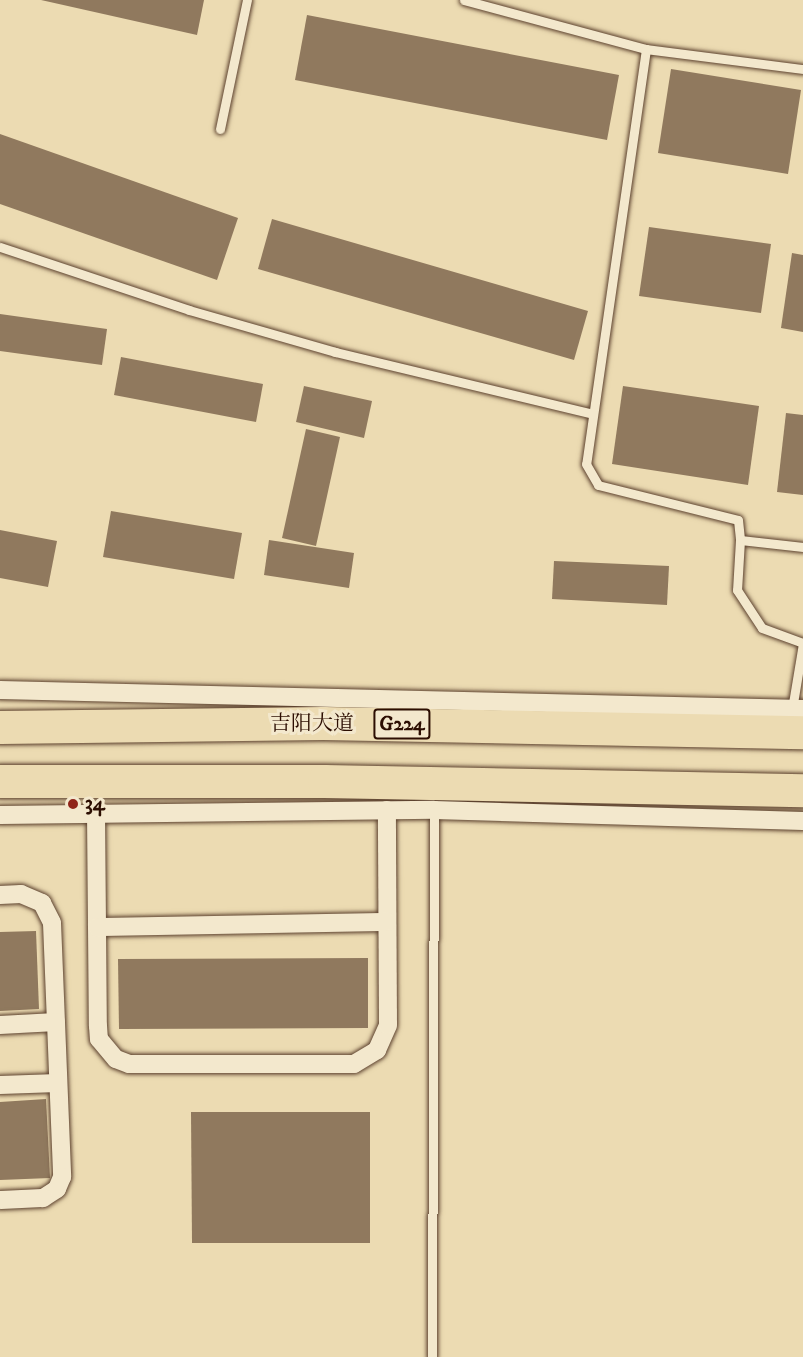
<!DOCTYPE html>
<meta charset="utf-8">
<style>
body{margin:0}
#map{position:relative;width:803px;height:1357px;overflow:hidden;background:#ecdbb2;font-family:"IM FELL DW Pica","Noto Serif SC",serif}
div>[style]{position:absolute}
.building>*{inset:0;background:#90795e}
.roads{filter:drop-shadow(0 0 2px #5c412e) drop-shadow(0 0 2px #5c412e)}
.lane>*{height:9px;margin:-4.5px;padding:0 4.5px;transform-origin:4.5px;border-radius:4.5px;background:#f3e8cd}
.street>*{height:18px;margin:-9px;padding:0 9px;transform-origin:9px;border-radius:9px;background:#f3e8cd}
.highway>*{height:33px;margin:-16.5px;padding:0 16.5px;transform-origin:16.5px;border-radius:16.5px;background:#ecdbb2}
.dots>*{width:16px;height:16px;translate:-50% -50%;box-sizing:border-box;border:3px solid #f3e8cd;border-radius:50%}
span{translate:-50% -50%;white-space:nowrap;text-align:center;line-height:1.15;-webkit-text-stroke:6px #f3e8cd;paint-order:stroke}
.shield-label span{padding:2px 4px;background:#f3e8cd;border:2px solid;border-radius:4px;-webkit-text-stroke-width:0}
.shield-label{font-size:20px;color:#2c0e02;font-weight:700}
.street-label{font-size:21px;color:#2c0e02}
.poi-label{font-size:21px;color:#2c0e02;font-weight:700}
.left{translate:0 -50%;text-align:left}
</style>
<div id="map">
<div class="building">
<div style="clip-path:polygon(41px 0,204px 0,197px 35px)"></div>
<div style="clip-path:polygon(307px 15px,619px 75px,607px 140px,295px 80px)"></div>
<div style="clip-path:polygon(671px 69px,801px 90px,788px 174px,658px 153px)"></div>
<div style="clip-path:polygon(0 134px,238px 218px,217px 280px,0 204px)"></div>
<div style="clip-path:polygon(272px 219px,588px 311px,574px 360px,258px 269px)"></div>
<div style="clip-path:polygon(649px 227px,771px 244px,761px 313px,639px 296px)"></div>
<div style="clip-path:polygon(792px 253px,803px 255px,803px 332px,781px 328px)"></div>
<div style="clip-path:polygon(0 314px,107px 329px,102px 365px,0 351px)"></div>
<div style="clip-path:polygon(121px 357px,263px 384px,256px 422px,114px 395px)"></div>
<div style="clip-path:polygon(304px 386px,372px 401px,364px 438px,296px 422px)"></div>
<div style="clip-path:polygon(623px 386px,759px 406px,748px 485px,612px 464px)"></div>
<div style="clip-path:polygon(786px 413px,803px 415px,803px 495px,777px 492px)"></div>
<div style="clip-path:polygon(306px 429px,340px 437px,316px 546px,282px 538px)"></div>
<div style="clip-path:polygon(111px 511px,242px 533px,234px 579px,103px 557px)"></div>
<div style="clip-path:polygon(0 530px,57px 541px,48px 587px,0 578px)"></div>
<div style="clip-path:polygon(269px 540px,354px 553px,349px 588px,264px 575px)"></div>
<div style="clip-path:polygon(554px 561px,669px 566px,667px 605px,552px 599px)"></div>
<div style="clip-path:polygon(36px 931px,39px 1009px,0 1011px,0 932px)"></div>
<div style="clip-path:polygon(368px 958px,368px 1028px,119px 1029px,118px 959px)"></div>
<div style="clip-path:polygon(46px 1099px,50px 1178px,0 1180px,0 1102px)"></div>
<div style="clip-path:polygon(191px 1112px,370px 1112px,370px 1243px,192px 1243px)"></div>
</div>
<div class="roads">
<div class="lane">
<div style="left:464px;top:0;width:188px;rotate:15.1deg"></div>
<div style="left:646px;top:49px;width:158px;rotate:7.3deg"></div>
<div style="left:646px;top:49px;width:419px;rotate:98.2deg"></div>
<div style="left:586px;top:464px;width:24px;rotate:60deg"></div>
<div style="left:598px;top:485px;width:144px;rotate:14deg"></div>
<div style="left:738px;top:520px;width:20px;rotate:84deg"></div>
<div style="left:220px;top:129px;width:132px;rotate:-78.2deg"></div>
<div style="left:0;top:247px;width:199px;rotate:18.4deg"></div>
<div style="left:189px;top:310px;width:152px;rotate:16deg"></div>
<div style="left:335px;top:352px;width:265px;rotate:13.5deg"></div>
<div style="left:803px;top:547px;width:63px;rotate:-173.7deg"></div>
<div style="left:740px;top:540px;width:50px;rotate:93.4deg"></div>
<div style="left:737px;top:590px;width:45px;rotate:56.7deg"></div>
<div style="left:762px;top:628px;width:44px;rotate:20.1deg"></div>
<div style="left:792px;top:709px;width:67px;rotate:-80.5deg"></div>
<div style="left:432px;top:1357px;width:547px;rotate:-89.79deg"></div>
</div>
<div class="street">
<div style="left:0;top:690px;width:803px;rotate:1.36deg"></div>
<div style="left:96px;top:812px;width:214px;rotate:89.5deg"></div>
<div style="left:98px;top:1026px;width:13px;rotate:86deg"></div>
<div style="left:99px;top:1039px;width:26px;rotate:50deg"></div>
<div style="left:116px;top:1059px;width:14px;rotate:21deg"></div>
<div style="left:129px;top:1064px;width:225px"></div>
<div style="left:354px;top:1064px;width:27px;rotate:-31deg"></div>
<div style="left:377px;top:1050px;width:27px;rotate:-66deg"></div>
<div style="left:388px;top:1025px;width:215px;rotate:-90.3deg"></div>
<div style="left:0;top:815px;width:434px;rotate:-0.7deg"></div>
<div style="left:434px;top:810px;width:369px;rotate:1.7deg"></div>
<div style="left:0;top:895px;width:21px;rotate:-3deg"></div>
<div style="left:21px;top:894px;width:23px;rotate:23deg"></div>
<div style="left:42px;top:903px;width:22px;rotate:63deg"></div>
<div style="left:52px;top:923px;width:254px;rotate:87.7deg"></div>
<div style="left:62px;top:1177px;width:13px;rotate:113deg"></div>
<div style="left:57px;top:1189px;width:17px;rotate:147deg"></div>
<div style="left:43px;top:1198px;width:43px;rotate:177.3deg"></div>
<div style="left:97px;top:927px;width:290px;rotate:-1deg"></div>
<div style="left:0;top:1025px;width:56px;rotate:-3.1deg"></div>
<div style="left:0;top:1085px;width:58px;rotate:-2deg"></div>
</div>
<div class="highway">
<div style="left:0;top:727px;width:323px;rotate:-0.7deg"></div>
<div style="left:323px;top:723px;width:480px;rotate:1.1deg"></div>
<div style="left:0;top:781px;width:324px"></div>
<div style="left:324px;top:781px;width:479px;rotate:1.1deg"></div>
</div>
</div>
<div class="dots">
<div style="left:73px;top:804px;background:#8f2418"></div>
</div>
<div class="shield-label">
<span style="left:402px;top:724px">G224</span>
</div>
<div class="street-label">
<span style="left:312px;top:724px">吉阳大道</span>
</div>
<div class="poi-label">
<span class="left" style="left:85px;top:804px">34</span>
</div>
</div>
